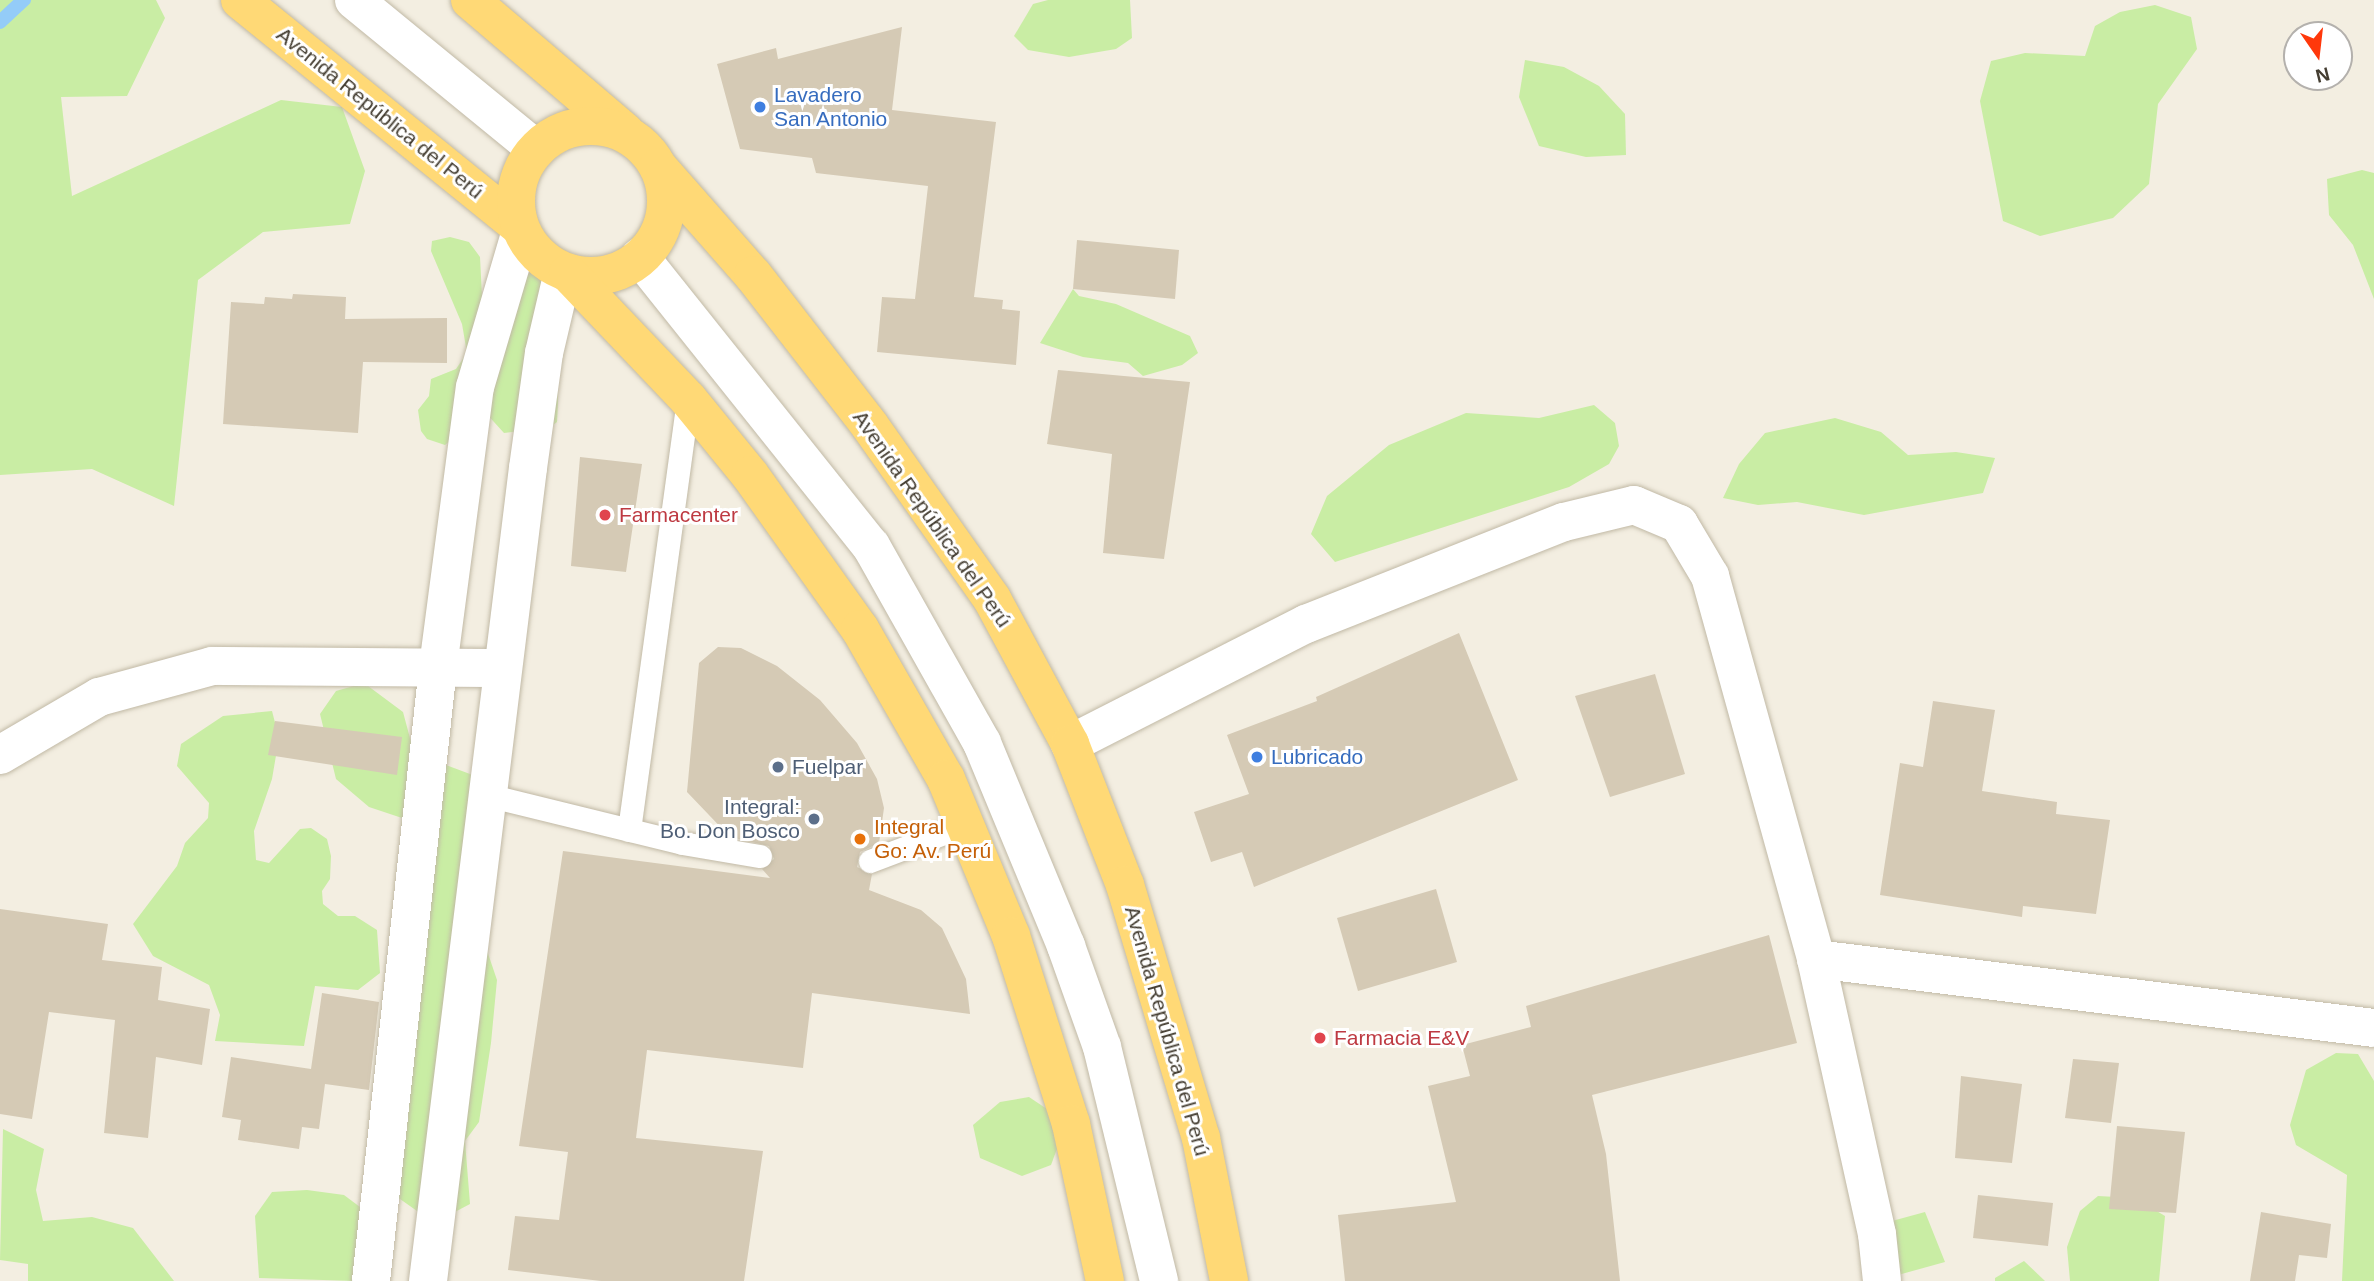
<!DOCTYPE html>
<meta charset="utf-8">
<style>
body{margin:0}
#map{position:relative;width:2374px;height:1281px;overflow:hidden;background:#f3eee1;font-family:Helvetica,sans-serif}
div>[style]{position:absolute}
.green>*{inset:0;background:#c9eda4}
.stream>*{height:14px;margin:-7px;padding:0 7px;transform-origin:7px;border-radius:7px;background:#94ccf8}
.building>*{inset:0;background:#d5cab5}
.roads{filter:drop-shadow(0 0 2px #c1b9a5) drop-shadow(0 0 2px #c1b9a5)}
.service>*{height:23px;margin:-11.5px;padding:0 11.5px;transform-origin:11.5px;border-radius:11.5px;background:#fff}
.minor>*{height:38px;margin:-19px;padding:0 19px;transform-origin:19px;border-radius:19px;background:#fff}
.tertiary>*{height:38px;margin:-19px;padding:0 19px;transform-origin:19px;border-radius:19px;background:#fff}
.trunk>*{height:38px;margin:-19px;padding:0 19px;transform-origin:19px;border-radius:19px;background:#ffd976}
.trunk>.ring{margin:-19px;padding:0;box-sizing:content-box;background:none;border:38px solid #ffd976;border-radius:50%}
.dots>*{width:19px;height:19px;translate:-50% -50%;box-sizing:border-box;border:4px solid #fff;border-radius:50%}
span{translate:-50% -50%;white-space:nowrap;text-align:center;line-height:1.15;-webkit-text-stroke:6px #fff;paint-order:stroke}
.shop-label{font-size:21px;color:#366cbe}
.left{translate:0 -50%;text-align:left}
.street-label{font-size:21px;color:#443d31}
.health-label{font-size:21px;color:#be3a42}
.service-label{font-size:21px;color:#4e5e75}
.right{translate:-100% -50%;text-align:right}
.food-label{font-size:21px;color:#c56008}
.north{position:absolute;left:2283px;top:21px;width:70px;height:70px;box-sizing:border-box;background:#fff;border:2px solid #b4b1ad;border-radius:50%;rotate:166deg;font-size:19px;font-weight:700;line-height:28px;text-align:center;color:#443d31}
.north::after{content:'';display:block;margin:auto;width:24px;height:32px;background:#ff380b;clip-path:polygon(50% 0,100% 100%,50% 72%,0 100%)}
</style>
<div id="map">
<div class="green">
<div style="clip-path:polygon(0 0,156px 0,165px 18px,127px 96px,61px 97px,72px 196px,281px 100px,342px 107px,365px 171px,350px 224px,263px 232px,198px 280px,174px 506px,92px 469px,0 475px)"></div>
<div style="clip-path:polygon(1048px 0,1130px 0,1132px 38px,1116px 49px,1069px 57px,1028px 50px,1014px 36px,1033px 4px)"></div>
<div style="clip-path:polygon(2155px 5px,2191px 17px,2197px 49px,2158px 104px,2149px 184px,2113px 218px,2040px 236px,2003px 221px,1980px 101px,1991px 61px,2025px 53px,2085px 56px,2095px 26px,2120px 12px)"></div>
<div style="clip-path:polygon(1525px 60px,1564px 67px,1599px 86px,1625px 114px,1626px 155px,1586px 157px,1539px 146px,1519px 97px)"></div>
<div style="clip-path:polygon(2362px 170px,2374px 173px,2374px 299px,2353px 245px,2329px 215px,2327px 179px)"></div>
<div style="clip-path:polygon(450px 237px,469px 242px,480px 257px,482px 296px,525px 263px,534px 261px,550px 269px,558px 402px,557px 422px,549px 428px,504px 433px,484px 411px,445px 445px,427px 439px,421px 431px,418px 410px,429px 396px,431px 379px,456px 369px,467px 353px,462px 324px,431px 251px,432px 241px)"></div>
<div style="clip-path:polygon(1073px 289px,1079px 296px,1116px 304px,1190px 336px,1198px 353px,1182px 365px,1143px 376px,1128px 363px,1083px 357px,1040px 343px)"></div>
<div style="clip-path:polygon(1594px 405px,1615px 423px,1619px 446px,1609px 464px,1569px 487px,1335px 562px,1311px 534px,1327px 496px,1389px 445px,1466px 413px,1539px 418px)"></div>
<div style="clip-path:polygon(1835px 418px,1881px 432px,1908px 455px,1956px 452px,1995px 458px,1983px 493px,1864px 515px,1797px 502px,1758px 505px,1723px 498px,1739px 464px,1765px 433px)"></div>
<div style="clip-path:polygon(364px 683px,403px 712px,414px 753px,478px 777px,479px 927px,497px 980px,491px 1043px,479px 1122px,465px 1141px,470px 1204px,434px 1223px,383px 1187px,402px 818px,369px 807px,336px 779px,320px 714px,336px 691px)"></div>
<div style="clip-path:polygon(272px 711px,279px 738px,272px 779px,254px 831px,256px 860px,269px 863px,300px 829px,311px 828px,327px 839px,331px 856px,330px 879px,322px 891px,323px 904px,338px 916px,355px 916px,377px 930px,380px 973px,358px 990px,315px 986px,304px 1046px,215px 1041px,220px 1015px,209px 985px,153px 956px,133px 924px,177px 866px,185px 843px,208px 818px,209px 803px,177px 766px,181px 744px,223px 716px)"></div>
<div style="clip-path:polygon(2336px 1053px,2358px 1054px,2374px 1081px,2374px 1281px,2342px 1281px,2347px 1175px,2296px 1145px,2290px 1125px,2306px 1070px)"></div>
<div style="clip-path:polygon(1029px 1097px,1053px 1113px,1061px 1138px,1051px 1165px,1022px 1176px,980px 1158px,973px 1125px,1000px 1102px)"></div>
<div style="clip-path:polygon(3px 1129px,44px 1149px,36px 1190px,43px 1221px,92px 1217px,133px 1228px,174px 1281px,28px 1281px,28px 1264px,0 1260px)"></div>
<div style="clip-path:polygon(307px 1190px,344px 1195px,364px 1210px,355px 1281px,259px 1278px,255px 1216px,272px 1192px)"></div>
<div style="clip-path:polygon(2098px 1196px,2135px 1198px,2165px 1216px,2159px 1281px,2070px 1281px,2067px 1247px,2080px 1211px)"></div>
<div style="clip-path:polygon(1925px 1212px,1945px 1262px,1898px 1275px,1892px 1221px)"></div>
<div style="clip-path:polygon(2024px 1261px,2045px 1281px,1995px 1281px,1995px 1278px)"></div>
</div>
<div class="stream">
<div style="left:0;top:22px;width:33px;rotate:-43deg"></div>
</div>
<div class="building">
<div style="clip-path:polygon(902px 27px,892px 110px,996px 122px,974px 297px,1003px 300px,1002px 309px,1020px 311px,1016px 365px,877px 352px,882px 297px,915px 299px,928px 186px,816px 173px,812px 158px,740px 149px,717px 64px,776px 48px,778px 59px)"></div>
<div style="clip-path:polygon(1077px 240px,1179px 250px,1175px 299px,1073px 289px)"></div>
<div style="clip-path:polygon(293px 294px,346px 297px,345px 319px,447px 318px,447px 363px,363px 362px,358px 433px,223px 424px,231px 302px,264px 304px,265px 297px,292px 299px)"></div>
<div style="clip-path:polygon(1058px 370px,1190px 382px,1164px 559px,1103px 553px,1112px 454px,1047px 444px)"></div>
<div style="clip-path:polygon(580px 457px,642px 464px,626px 572px,571px 566px)"></div>
<div style="clip-path:polygon(1459px 633px,1518px 780px,1254px 887px,1242px 852px,1211px 862px,1194px 812px,1249px 794px,1227px 735px,1317px 701px,1316px 697px)"></div>
<div style="clip-path:polygon(718px 647px,741px 648px,777px 666px,820px 700px,857px 743px,877px 779px,884px 808px,879px 843px,860px 852px,857px 867px,872px 874px,869px 890px,921px 910px,942px 928px,966px 979px,970px 1014px,812px 993px,803px 1068px,647px 1050px,636px 1138px,763px 1151px,744px 1281px,601px 1281px,508px 1270px,515px 1216px,559px 1220px,568px 1152px,519px 1146px,563px 851px,770px 878px,762px 869px,774px 859px,769px 846px,730px 837px,687px 792px,699px 663px)"></div>
<div style="clip-path:polygon(1655px 674px,1685px 774px,1610px 797px,1575px 696px)"></div>
<div style="clip-path:polygon(1933px 701px,1995px 710px,1982px 791px,2057px 802px,2056px 814px,2110px 820px,2096px 914px,2023px 906px,2022px 917px,1880px 895px,1900px 763px,1923px 767px)"></div>
<div style="clip-path:polygon(275px 721px,402px 737px,397px 775px,268px 755px)"></div>
<div style="clip-path:polygon(1436px 889px,1457px 962px,1358px 991px,1337px 918px)"></div>
<div style="clip-path:polygon(0 909px,108px 924px,102px 960px,162px 967px,158px 1000px,210px 1009px,202px 1065px,156px 1057px,148px 1138px,104px 1133px,115px 1020px,49px 1012px,32px 1119px,0 1114px)"></div>
<div style="clip-path:polygon(1769px 935px,1797px 1043px,1592px 1095px,1606px 1154px,1620px 1281px,1345px 1281px,1338px 1215px,1456px 1202px,1428px 1086px,1470px 1076px,1462px 1045px,1531px 1027px,1526px 1006px)"></div>
<div style="clip-path:polygon(322px 993px,379px 1002px,369px 1090px,325px 1084px,319px 1129px,302px 1127px,299px 1149px,238px 1140px,241px 1120px,222px 1117px,231px 1057px,311px 1069px)"></div>
<div style="clip-path:polygon(2073px 1059px,2119px 1063px,2111px 1123px,2065px 1118px)"></div>
<div style="clip-path:polygon(1961px 1076px,2022px 1084px,2012px 1163px,1955px 1158px)"></div>
<div style="clip-path:polygon(2117px 1126px,2185px 1132px,2176px 1213px,2109px 1209px)"></div>
<div style="clip-path:polygon(1978px 1195px,2053px 1203px,2048px 1246px,1973px 1238px)"></div>
<div style="clip-path:polygon(2261px 1212px,2331px 1224px,2327px 1258px,2299px 1255px,2295px 1281px,2250px 1281px)"></div>
</div>
<div class="roads">
<div class="service">
<div style="left:487px;top:795px;width:201px;rotate:13.8deg"></div>
<div style="left:682px;top:843px;width:79px;rotate:9.5deg"></div>
<div style="left:629px;top:830px;width:435px;rotate:-82.2deg"></div>
<div style="left:870px;top:861px;width:102px;rotate:-20.8deg"></div>
</div>
<div class="minor">
<div style="left:1070px;top:744px;width:265px;rotate:-27deg"></div>
<div style="left:1306px;top:624px;width:277px;rotate:-21.6deg"></div>
<div style="left:1564px;top:522px;width:72px;rotate:-13.7deg"></div>
<div style="left:1634px;top:505px;width:49px;rotate:22.9deg"></div>
<div style="left:1679px;top:524px;width:61px;rotate:59.2deg"></div>
<div style="left:1710px;top:576px;width:397px;rotate:74.5deg"></div>
<div style="left:1816px;top:959px;width:282px;rotate:77.5deg"></div>
<div style="left:1877px;top:1234px;width:47px;rotate:83.9deg"></div>
<div style="left:0;top:755px;width:115px;rotate:-30.4deg"></div>
<div style="left:99px;top:697px;width:117px;rotate:-15.3deg"></div>
<div style="left:212px;top:666px;width:290px;rotate:0.4deg"></div>
<div style="left:1816px;top:959px;width:562px;rotate:7.05deg"></div>
<div style="left:371px;top:1281px;width:618px;rotate:-83.77deg"></div>
<div style="left:438px;top:667px;width:282px;rotate:-82.5deg"></div>
<div style="left:475px;top:387px;width:163px;rotate:-73.6deg"></div>
<div style="left:428px;top:1281px;width:819px;rotate:-82.99deg"></div>
<div style="left:528px;top:468px;width:116px;rotate:-82.1deg"></div>
<div style="left:544px;top:353px;width:83px;rotate:-76.8deg"></div>
</div>
<div class="tertiary">
<div style="left:354px;top:0;width:235px;rotate:39.3deg"></div>
<div style="left:640px;top:257px;width:370px;rotate:51.4deg"></div>
<div style="left:871px;top:546px;width:226px;rotate:60.6deg"></div>
<div style="left:982px;top:743px;width:220px;rotate:67.5deg"></div>
<div style="left:1066px;top:946px;width:107px;rotate:70.4deg"></div>
<div style="left:1102px;top:1047px;width:241px;rotate:76.3deg"></div>
</div>
<div class="trunk">
<div style="left:240px;top:0;width:359px;rotate:39deg"></div>
<div style="left:470px;top:0;width:204px;rotate:40.4deg"></div>
<div class="ring" style="left:516px;top:126px;width:112px;height:112px"></div>
<div style="left:658px;top:167px;width:144px;rotate:48.7deg"></div>
<div style="left:753px;top:275px;width:191px;rotate:52.2deg"></div>
<div style="left:870px;top:426px;width:212px;rotate:54.8deg"></div>
<div style="left:992px;top:599px;width:165px;rotate:61.7deg"></div>
<div style="left:1070px;top:744px;width:151px;rotate:68.7deg"></div>
<div style="left:1125px;top:885px;width:264px;rotate:73.3deg"></div>
<div style="left:1201px;top:1138px;width:146px;rotate:78.9deg"></div>
<div style="left:568px;top:273px;width:174px;rotate:46.4deg"></div>
<div style="left:688px;top:399px;width:98px;rotate:50.8deg"></div>
<div style="left:750px;top:475px;width:189px;rotate:54.5deg"></div>
<div style="left:860px;top:629px;width:173px;rotate:60.2deg"></div>
<div style="left:946px;top:779px;width:170px;rotate:67.5deg"></div>
<div style="left:1011px;top:936px;width:197px;rotate:72.3deg"></div>
<div style="left:1071px;top:1124px;width:161px;rotate:77.8deg"></div>
</div>
</div>
<div class="dots">
<div style="left:760px;top:107px;background:#3f7fe0"></div>
<div style="left:605px;top:515px;background:#e0444e"></div>
<div style="left:1257px;top:757px;background:#3f7fe0"></div>
<div style="left:778px;top:767px;background:#5c6f8a"></div>
<div style="left:814px;top:819px;background:#5c6f8a"></div>
<div style="left:860px;top:839px;background:#e8710a"></div>
<div style="left:1320px;top:1038px;background:#e0444e"></div>
</div>
<div class="shop-label">
<span class="left" style="left:774px;top:107px">Lavadero<br>San Antonio</span>
<span class="left" style="left:1271px;top:757px">Lubricado</span>
</div>
<div class="street-label">
<span style="left:380px;top:113px;rotate:39deg">Avenida República del Perú</span>
<span style="left:932px;top:519px;rotate:55deg">Avenida República del Perú</span>
<span style="left:1167px;top:1031px;rotate:74deg">Avenida República del Perú</span>
</div>
<div class="health-label">
<span class="left" style="left:619px;top:515px">Farmacenter</span>
<span class="left" style="left:1334px;top:1038px">Farmacia E&amp;V</span>
</div>
<div class="service-label">
<span class="left" style="left:792px;top:767px">Fuelpar</span>
<span class="right" style="left:800px;top:819px">Integral:<br>Bo. Don Bosco</span>
</div>
<div class="food-label">
<span class="left" style="left:874px;top:839px">Integral<br>Go: Av. Perú</span>
</div>
<div class="north">N</div>
</div>
